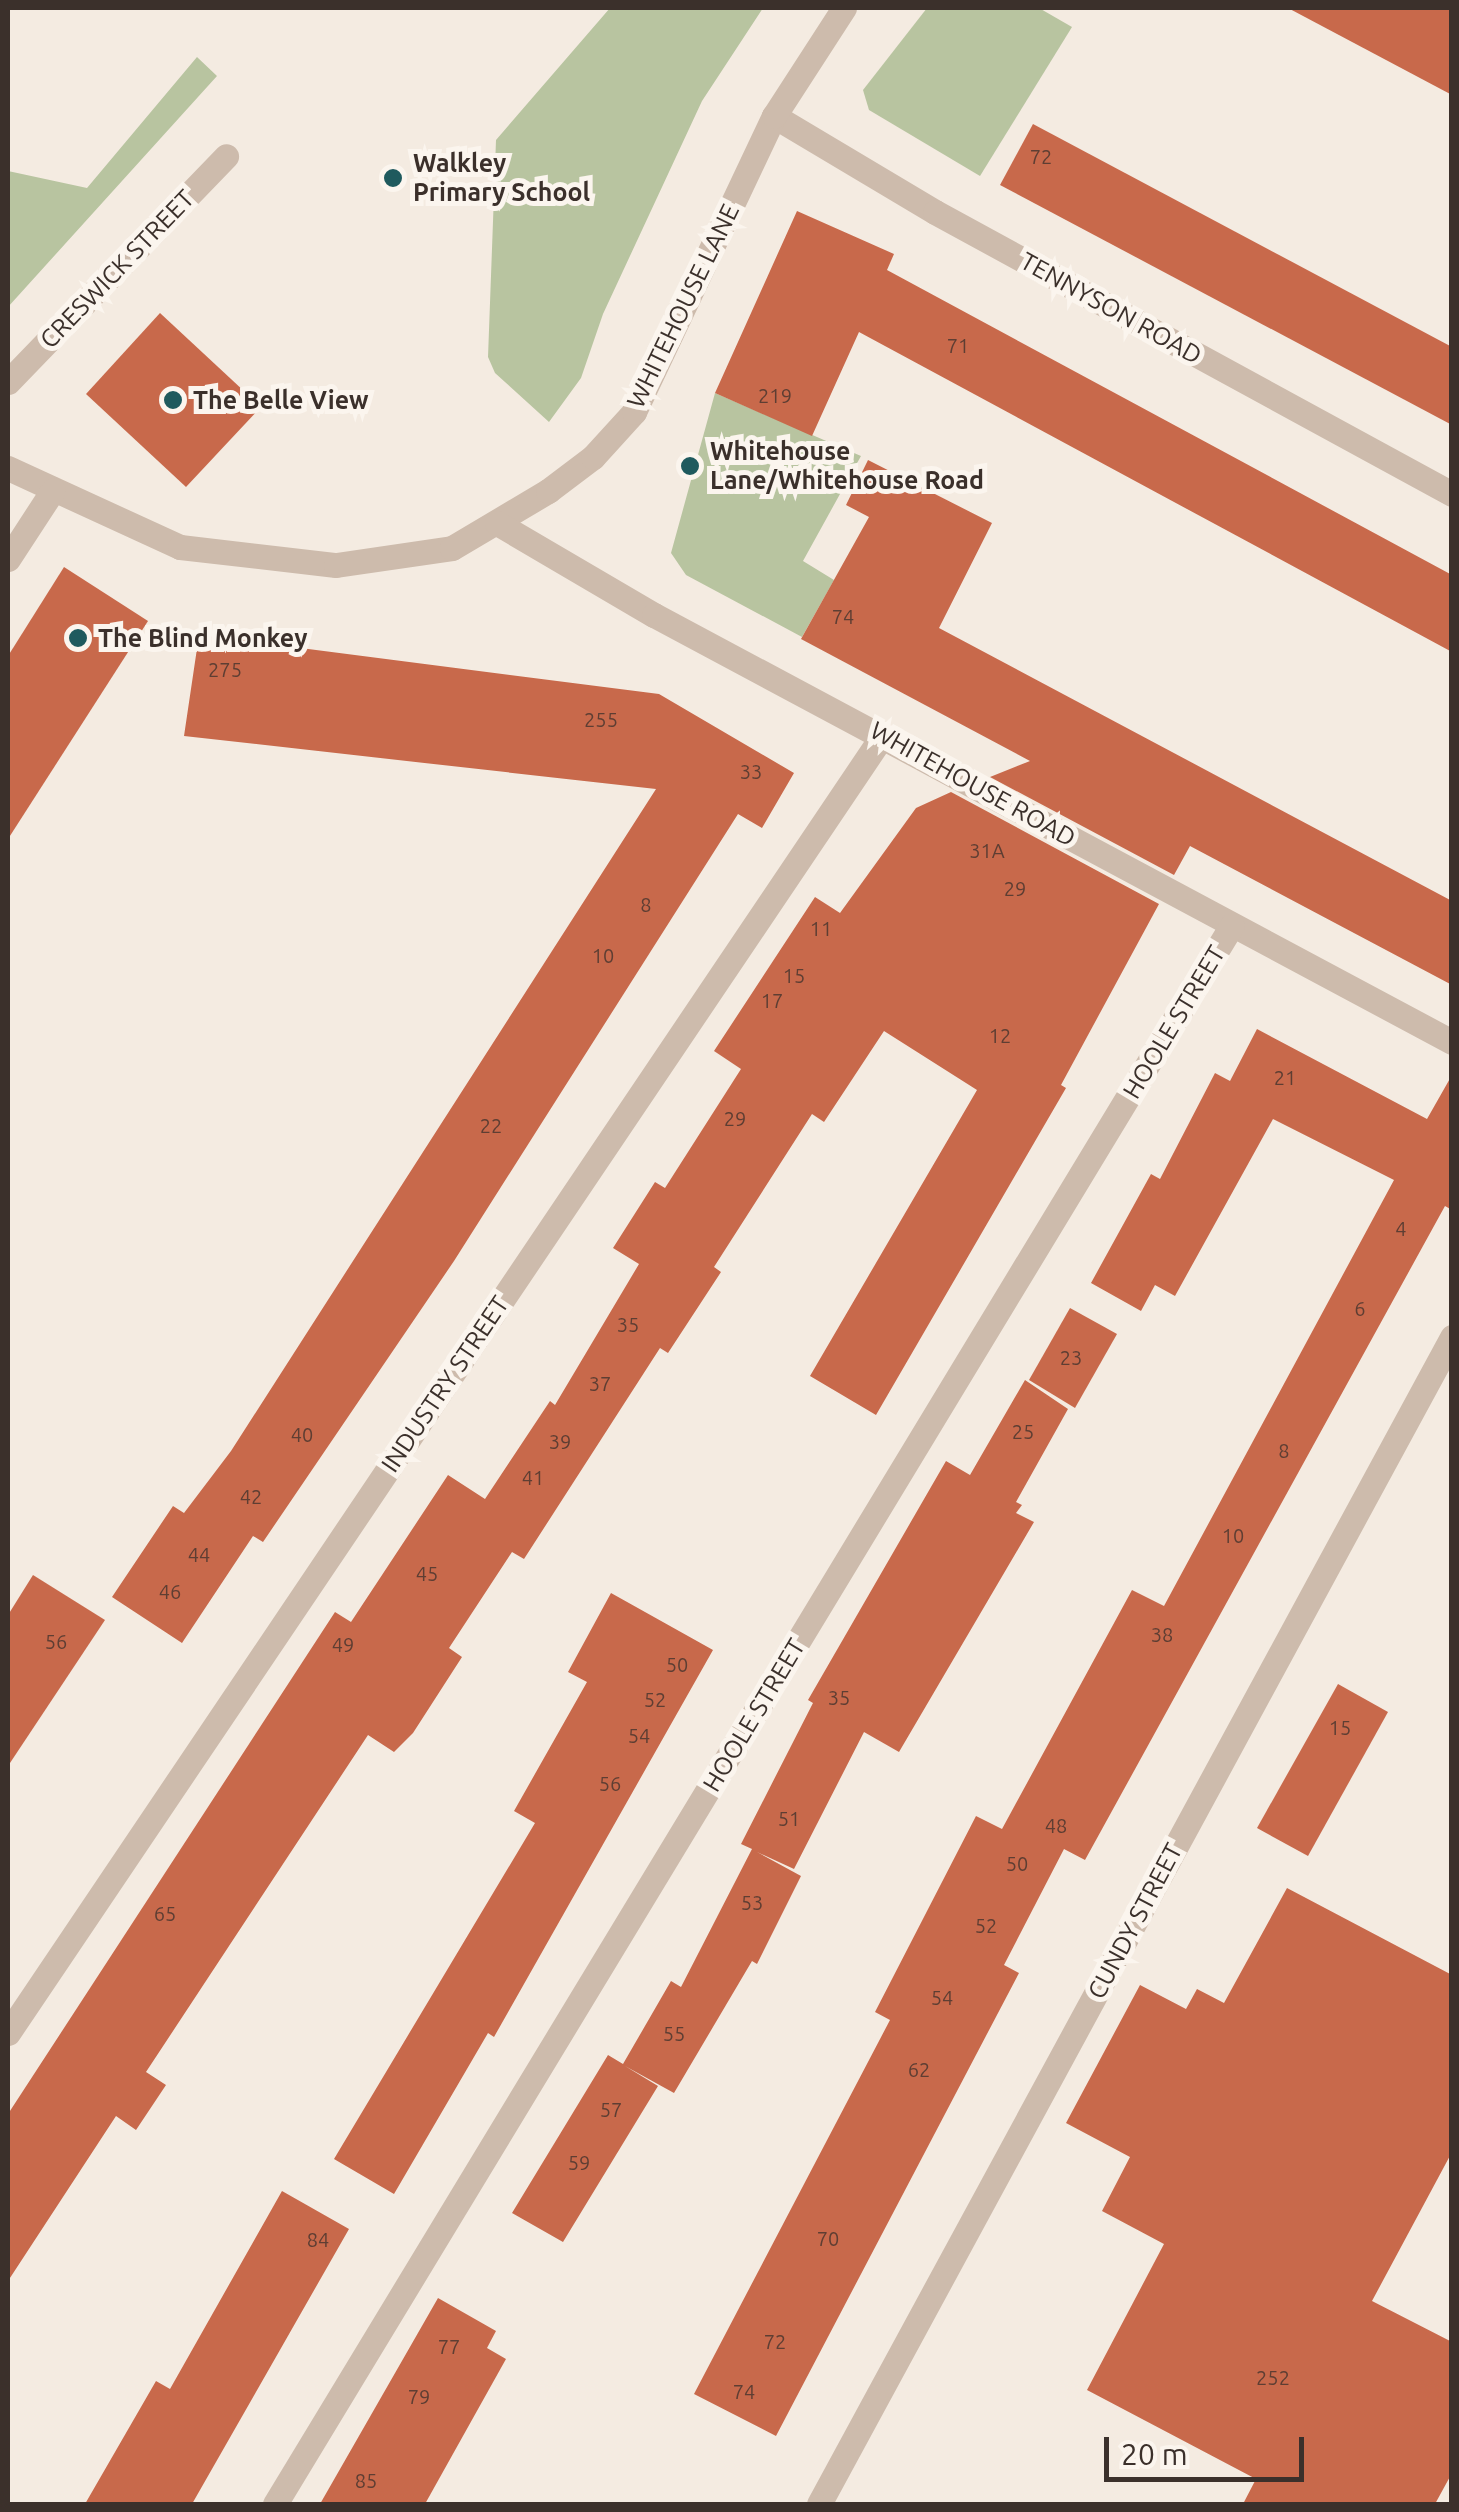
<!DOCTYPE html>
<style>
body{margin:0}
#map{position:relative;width:1459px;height:2512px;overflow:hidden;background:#f4ebe1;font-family:Ubuntu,sans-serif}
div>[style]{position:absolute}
.green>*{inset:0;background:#b8c4a0}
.building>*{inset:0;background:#c8694b}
.minor>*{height:25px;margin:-12.5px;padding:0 12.5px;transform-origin:12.5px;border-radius:12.5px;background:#cdbbac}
.dots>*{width:28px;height:28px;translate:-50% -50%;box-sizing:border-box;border:5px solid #fbf5ee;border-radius:50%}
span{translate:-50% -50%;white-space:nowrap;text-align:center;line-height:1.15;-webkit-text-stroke:10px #fbf5ee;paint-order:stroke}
.number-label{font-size:20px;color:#5e3e33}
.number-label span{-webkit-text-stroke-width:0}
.poi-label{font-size:25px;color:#3b302b;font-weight:700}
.left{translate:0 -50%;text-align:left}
.street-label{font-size:25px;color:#3b302b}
.frame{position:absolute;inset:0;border:10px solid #3b302b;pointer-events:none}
.scale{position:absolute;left:1104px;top:2437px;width:200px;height:45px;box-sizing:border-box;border:5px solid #3b302b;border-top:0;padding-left:12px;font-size:30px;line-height:35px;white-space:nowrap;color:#3b302b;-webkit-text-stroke:8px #fbf5ee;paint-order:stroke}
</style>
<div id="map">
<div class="green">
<div style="clip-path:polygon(610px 8px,763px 8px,702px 101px,603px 314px,581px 378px,549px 422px,495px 373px,488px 357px,496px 140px)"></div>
<div style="clip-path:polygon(927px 8px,1039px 8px,1072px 27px,980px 176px,869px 110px,863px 90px)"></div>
<div style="clip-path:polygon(197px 57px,217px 76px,8px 307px,8px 171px,87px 188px)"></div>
<div style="clip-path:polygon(715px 393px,861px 456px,803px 561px,834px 580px,802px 637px,686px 575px,671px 553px)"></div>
</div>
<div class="building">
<div style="clip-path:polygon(1288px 8px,1452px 8px,1452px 95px)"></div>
<div style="clip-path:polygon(1033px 124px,1452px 347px,1452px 425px,1000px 185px)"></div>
<div style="clip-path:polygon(797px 211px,894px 254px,887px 270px,1452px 575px,1452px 652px,859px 332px,812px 436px,715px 393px)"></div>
<div style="clip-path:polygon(160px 313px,261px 407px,186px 487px,86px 394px)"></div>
<div style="clip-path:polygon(868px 460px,992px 523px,939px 628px,1452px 901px,1452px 985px,1190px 846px,1174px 875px,990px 777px,1030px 761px,801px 639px,869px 517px,846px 505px)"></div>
<div style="clip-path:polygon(64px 567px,148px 621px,8px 839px,8px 656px)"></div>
<div style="clip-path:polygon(199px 635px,659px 694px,794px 773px,762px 828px,738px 814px,454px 1261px,263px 1542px,253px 1536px,182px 1643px,112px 1597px,173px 1506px,184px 1513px,231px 1451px,656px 789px,184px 736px)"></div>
<div style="clip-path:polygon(951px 792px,1159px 904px,1061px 1085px,1066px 1088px,876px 1415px,810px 1376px,977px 1090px,884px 1031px,824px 1122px,812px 1114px,714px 1267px,721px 1272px,668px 1353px,660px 1348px,524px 1559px,512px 1552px,449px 1648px,462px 1657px,413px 1733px,394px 1752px,368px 1735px,146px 2072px,166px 2085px,136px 2130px,116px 2116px,8px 2281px,8px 2114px,335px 1612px,351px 1622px,448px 1475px,485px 1499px,550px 1401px,555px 1405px,639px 1264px,613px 1248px,655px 1182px,665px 1188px,741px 1069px,714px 1051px,815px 897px,840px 913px,916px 808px)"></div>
<div style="clip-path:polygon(1257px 1029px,1427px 1119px,1452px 1075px,1452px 1210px,1445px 1206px,1085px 1860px,1064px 1849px,1004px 1965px,1019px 1973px,776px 2436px,694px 2394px,890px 2020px,875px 2012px,976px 1816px,1002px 1829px,1132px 1590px,1164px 1606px,1394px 1180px,1273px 1119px,1175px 1296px,1155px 1285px,1141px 1311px,1091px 1283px,1151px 1174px,1160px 1179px,1215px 1073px,1230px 1081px)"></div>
<div style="clip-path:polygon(1070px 1308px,1117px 1334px,1075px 1408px,1029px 1380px)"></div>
<div style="clip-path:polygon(1025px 1380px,1068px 1409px,1016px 1502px,1022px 1505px,1016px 1513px,1034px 1522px,899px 1752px,864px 1732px,794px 1869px,757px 1852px,801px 1876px,757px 1964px,752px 1961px,674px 2093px,625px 2066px,658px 2086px,563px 2242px,512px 2213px,608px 2055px,623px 2064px,671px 1981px,681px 1987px,752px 1849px,741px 1844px,813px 1703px,808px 1700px,946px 1461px,970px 1475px)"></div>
<div style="clip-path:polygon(33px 1575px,105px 1620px,8px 1766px,8px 1615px)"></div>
<div style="clip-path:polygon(611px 1593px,713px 1650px,494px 2037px,488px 2033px,394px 2194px,334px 2159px,535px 1823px,514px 1811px,587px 1682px,568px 1672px)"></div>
<div style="clip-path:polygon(1338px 1684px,1388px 1712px,1308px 1856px,1257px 1828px)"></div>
<div style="clip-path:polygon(1287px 1888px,1452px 1975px,1452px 2152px,1372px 2301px,1452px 2342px,1452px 2473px,1435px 2504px,1243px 2504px,1256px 2479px,1087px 2390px,1164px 2244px,1102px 2211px,1130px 2157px,1066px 2123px,1140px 1985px,1186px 2009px,1197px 1989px,1224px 2003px)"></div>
<div style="clip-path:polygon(282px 2191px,349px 2229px,192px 2504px,85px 2504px,156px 2381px,170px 2389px)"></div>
<div style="clip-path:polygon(438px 2298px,496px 2331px,487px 2348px,506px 2359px,425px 2504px,320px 2504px)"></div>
</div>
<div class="minor">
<div style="left:774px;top:116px;width:187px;rotate:30.8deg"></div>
<div style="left:935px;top:212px;width:589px;rotate:28.61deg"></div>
<div style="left:8px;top:382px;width:314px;rotate:-46deg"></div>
<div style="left:8px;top:468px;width:189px;rotate:24.7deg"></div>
<div style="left:180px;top:547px;width:157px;rotate:6.6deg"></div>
<div style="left:336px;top:565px;width:117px;rotate:-8.3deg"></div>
<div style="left:452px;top:548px;width:112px;rotate:-30.7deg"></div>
<div style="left:548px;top:491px;width:56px;rotate:-37.1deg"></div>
<div style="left:593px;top:457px;width:61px;rotate:-47.7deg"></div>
<div style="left:634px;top:412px;width:327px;rotate:-64.7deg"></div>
<div style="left:774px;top:116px;width:129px;rotate:-57.1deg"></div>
<div style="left:497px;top:523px;width:182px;rotate:30.4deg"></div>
<div style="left:654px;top:615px;width:905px;rotate:28.15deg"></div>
<div style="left:8px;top:559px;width:82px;rotate:-56.9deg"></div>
<div style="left:8px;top:2033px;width:1565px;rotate:-56.02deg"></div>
<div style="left:275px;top:2504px;width:1846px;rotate:-58.78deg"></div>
<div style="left:819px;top:2504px;width:1328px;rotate:-61.52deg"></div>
</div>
<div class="dots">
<div style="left:393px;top:178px;background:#1f5a5e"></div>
<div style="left:173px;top:400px;background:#1f5a5e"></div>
<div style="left:690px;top:466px;background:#1f5a5e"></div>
<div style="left:78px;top:638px;background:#1f5a5e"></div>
</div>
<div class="number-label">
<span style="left:1041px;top:156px">72</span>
<span style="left:958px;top:345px">71</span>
<span style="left:775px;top:395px">219</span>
<span style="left:843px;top:616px">74</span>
<span style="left:225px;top:669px">275</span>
<span style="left:601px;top:719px">255</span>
<span style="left:751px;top:771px">33</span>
<span style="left:987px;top:850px">31A</span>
<span style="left:1015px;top:888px">29</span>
<span style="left:646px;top:904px">8</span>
<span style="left:821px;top:928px">11</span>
<span style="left:603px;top:955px">10</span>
<span style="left:794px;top:975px">15</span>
<span style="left:772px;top:1000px">17</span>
<span style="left:1000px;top:1035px">12</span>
<span style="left:1285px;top:1077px">21</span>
<span style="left:735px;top:1118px">29</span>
<span style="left:491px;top:1125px">22</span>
<span style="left:1401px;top:1228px">4</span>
<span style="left:1360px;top:1308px">6</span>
<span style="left:628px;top:1324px">35</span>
<span style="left:1071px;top:1357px">23</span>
<span style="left:600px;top:1383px">37</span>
<span style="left:1023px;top:1431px">25</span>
<span style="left:302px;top:1434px">40</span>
<span style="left:560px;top:1441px">39</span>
<span style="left:1284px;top:1450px">8</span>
<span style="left:533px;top:1477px">41</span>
<span style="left:251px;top:1496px">42</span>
<span style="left:1233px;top:1535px">10</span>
<span style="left:199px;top:1554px">44</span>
<span style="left:427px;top:1573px">45</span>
<span style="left:170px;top:1591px">46</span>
<span style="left:1162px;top:1634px">38</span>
<span style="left:56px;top:1641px">56</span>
<span style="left:343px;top:1644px">49</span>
<span style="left:677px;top:1664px">50</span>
<span style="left:839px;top:1697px">35</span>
<span style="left:655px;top:1699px">52</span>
<span style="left:1340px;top:1727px">15</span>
<span style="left:639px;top:1735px">54</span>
<span style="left:610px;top:1783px">56</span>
<span style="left:789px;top:1818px">51</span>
<span style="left:1056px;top:1825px">48</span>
<span style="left:1017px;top:1863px">50</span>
<span style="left:752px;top:1902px">53</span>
<span style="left:165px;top:1913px">65</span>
<span style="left:986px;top:1925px">52</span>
<span style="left:942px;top:1997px">54</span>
<span style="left:674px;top:2033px">55</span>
<span style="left:919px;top:2069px">62</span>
<span style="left:611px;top:2109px">57</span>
<span style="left:579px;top:2162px">59</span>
<span style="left:828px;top:2238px">70</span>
<span style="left:318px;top:2239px">84</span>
<span style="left:775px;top:2341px">72</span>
<span style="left:449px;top:2346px">77</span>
<span style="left:1273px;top:2377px">252</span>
<span style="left:744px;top:2391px">74</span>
<span style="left:419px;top:2396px">79</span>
<span style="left:366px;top:2480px">85</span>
</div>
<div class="poi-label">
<span class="left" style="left:413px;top:178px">Walkley<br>Primary School</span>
<span class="left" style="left:193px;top:400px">The Belle View</span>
<span class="left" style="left:710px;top:466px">Whitehouse<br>Lane/Whitehouse Road</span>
<span class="left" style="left:98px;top:638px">The Blind Monkey</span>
</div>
<div class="street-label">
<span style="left:117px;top:269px;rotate:-46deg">CRESWICK STREET</span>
<span style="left:683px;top:306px;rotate:-64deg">WHITEHOUSE LANE</span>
<span style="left:1111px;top:308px;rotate:29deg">TENNYSON ROAD</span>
<span style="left:973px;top:784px;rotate:29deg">WHITEHOUSE ROAD</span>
<span style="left:1174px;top:1022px;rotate:-59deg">HOOLE STREET</span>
<span style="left:445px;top:1384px;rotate:-56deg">INDUSTRY STREET</span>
<span style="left:754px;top:1715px;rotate:-59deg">HOOLE STREET</span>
<span style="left:1135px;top:1921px;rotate:-62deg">CUNDY STREET</span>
</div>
<div class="frame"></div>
<div class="scale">20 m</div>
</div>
